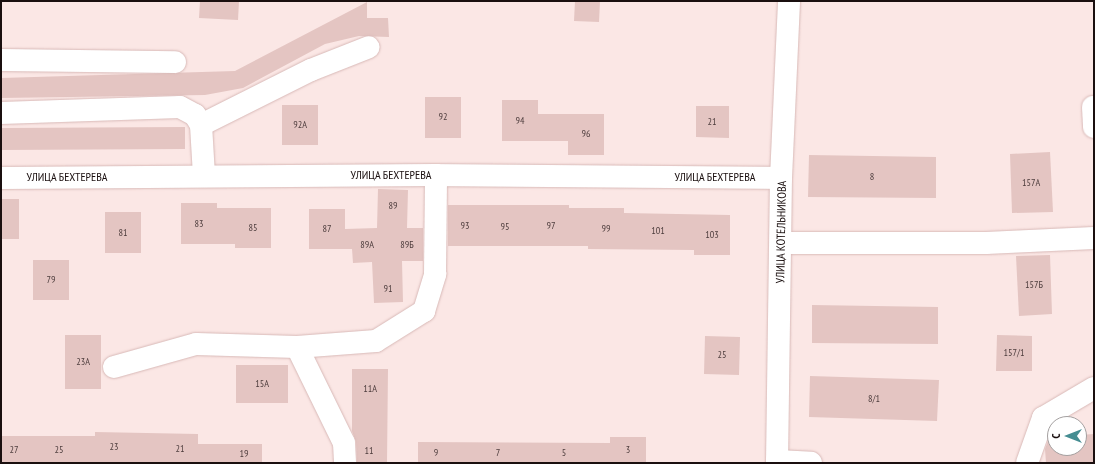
<!DOCTYPE html>
<meta charset="utf-8">
<style>
body{margin:0}
#map{position:relative;width:1095px;height:464px;overflow:hidden;background:#fbe7e5;font-family:"PT Sans Narrow",sans-serif}
div>[style]{position:absolute}
.building>*{inset:0;background:#e4c5c2}
.roads{filter:drop-shadow(0 0 1px #d8b9b7) drop-shadow(0 0 1px #d8b9b7)}
.minor>*{height:22px;margin:-11px;padding:0 11px;transform-origin:11px;border-radius:11px;background:#fff}
span{translate:-50% -50%;white-space:nowrap;text-align:center;line-height:1.15;-webkit-text-stroke:3px #fff;paint-order:stroke}
.number-label{font-size:10px;color:#4c3c3c}
.number-label span{-webkit-text-stroke-width:0}
.street-label{font-size:12px;color:#1a0f0f}
.frame{position:absolute;inset:0;border:2px solid #1a0f0f;pointer-events:none}
.north{position:absolute;left:1047px;top:416px;width:40px;height:40px;box-sizing:border-box;background:#fff;border:1px solid #a39f9f;border-radius:50%;rotate:270deg;font-size:11px;font-weight:700;line-height:16px;text-align:center;color:#1a0f0f}
.north::after{content:'';display:block;margin:auto;width:14px;height:18px;background:#458d92;clip-path:polygon(50% 0,100% 100%,50% 72%,0 100%)}
</style>
<div id="map">
<div class="building">
<div style="clip-path:polygon(200px 1px,239px 1px,238px 20px,199px 18px)"></div>
<div style="clip-path:polygon(575px 1px,600px 1px,599px 22px,574px 21px)"></div>
<div style="clip-path:polygon(367px 2px,367px 18px,388px 18px,389px 37px,359px 36px,325px 44px,243px 88px,205px 95px,1px 98px,1px 78px,235px 71px)"></div>
<div style="clip-path:polygon(425px 97px,461px 97px,461px 138px,425px 138px)"></div>
<div style="clip-path:polygon(502px 100px,538px 100px,538px 114px,604px 114px,604px 155px,568px 155px,568px 141px,502px 141px)"></div>
<div style="clip-path:polygon(282px 105px,318px 105px,318px 145px,282px 145px)"></div>
<div style="clip-path:polygon(696px 106px,729px 106px,729px 138px,696px 137px)"></div>
<div style="clip-path:polygon(185px 127px,185px 149px,1px 150px,1px 128px)"></div>
<div style="clip-path:polygon(1050px 152px,1053px 212px,1012px 213px,1010px 154px)"></div>
<div style="clip-path:polygon(809px 155px,936px 157px,936px 198px,808px 197px)"></div>
<div style="clip-path:polygon(378px 189px,408px 190px,407px 228px,423px 228px,423px 261px,402px 261px,403px 302px,374px 303px,372px 262px,353px 263px,352px 249px,309px 249px,309px 209px,345px 209px,345px 229px,377px 228px)"></div>
<div style="clip-path:polygon(1px 199px,19px 199px,19px 239px,1px 239px)"></div>
<div style="clip-path:polygon(181px 203px,217px 203px,217px 208px,271px 208px,271px 248px,235px 248px,235px 244px,181px 244px)"></div>
<div style="clip-path:polygon(448px 205px,569px 205px,569px 208px,624px 208px,624px 213px,730px 215px,730px 255px,694px 255px,694px 250px,588px 249px,588px 246px,448px 246px)"></div>
<div style="clip-path:polygon(105px 212px,141px 212px,141px 253px,105px 253px)"></div>
<div style="clip-path:polygon(1050px 255px,1052px 314px,1019px 316px,1016px 256px)"></div>
<div style="clip-path:polygon(33px 260px,69px 260px,69px 300px,33px 300px)"></div>
<div style="clip-path:polygon(812px 305px,938px 307px,938px 344px,812px 343px)"></div>
<div style="clip-path:polygon(65px 335px,101px 335px,101px 389px,65px 389px)"></div>
<div style="clip-path:polygon(997px 335px,1032px 336px,1032px 371px,996px 371px)"></div>
<div style="clip-path:polygon(705px 336px,740px 337px,739px 375px,704px 374px)"></div>
<div style="clip-path:polygon(236px 365px,288px 365px,288px 403px,236px 403px)"></div>
<div style="clip-path:polygon(352px 369px,388px 369px,387px 463px,357px 463px,356px 442px,352px 431px)"></div>
<div style="clip-path:polygon(810px 376px,939px 380px,937px 421px,809px 417px)"></div>
<div style="clip-path:polygon(95px 432px,198px 434px,198px 444px,262px 444px,262px 463px,1px 463px,1px 436px,95px 436px)"></div>
<div style="clip-path:polygon(1094px 434px,1094px 463px,1046px 463px,1045px 449px,1050px 436px,1055px 436px,1055px 448px,1079px 448px,1079px 435px)"></div>
<div style="clip-path:polygon(610px 437px,646px 437px,646px 463px,418px 463px,418px 442px,610px 443px)"></div>
</div>
<div class="roads">
<div class="minor">
<div style="left:1px;top:60px;width:174px;rotate:0.7deg"></div>
<div style="left:1093px;top:107px;width:20px;rotate:87deg"></div>
<div style="left:1px;top:113px;width:179px;rotate:-1.9deg"></div>
<div style="left:180px;top:107px;width:17px;rotate:28deg"></div>
<div style="left:195px;top:115px;width:12px;rotate:59deg"></div>
<div style="left:201px;top:125px;width:51px;rotate:86.6deg"></div>
<div style="left:201px;top:125px;width:123px;rotate:-26.6deg"></div>
<div style="left:311px;top:70px;width:62px;rotate:-21.6deg"></div>
<div style="left:1px;top:178px;width:435px;rotate:-0.4deg"></div>
<div style="left:436px;top:175px;width:345px;rotate:0.5deg"></div>
<div style="left:781px;top:243px;width:205px"></div>
<div style="left:986px;top:243px;width:108px;rotate:-2.7deg"></div>
<div style="left:297px;top:347px;width:79px;rotate:-4.3deg"></div>
<div style="left:376px;top:341px;width:57px;rotate:-32deg"></div>
<div style="left:424px;top:311px;width:39px;rotate:-73deg"></div>
<div style="left:435px;top:274px;width:99px;rotate:-89.4deg"></div>
<div style="left:114px;top:367px;width:85px;rotate:-15.7deg"></div>
<div style="left:196px;top:344px;width:101px;rotate:1.7deg"></div>
<div style="left:297px;top:347px;width:107px;rotate:63.9deg"></div>
<div style="left:344px;top:443px;width:20px;rotate:87deg"></div>
<div style="left:777px;top:461px;width:34px;rotate:3deg"></div>
<div style="left:777px;top:463px;width:285px;rotate:-89.2deg"></div>
<div style="left:781px;top:178px;width:177px;rotate:-87.4deg"></div>
<div style="left:1027px;top:463px;width:48px;rotate:-70.4deg"></div>
<div style="left:1043px;top:418px;width:59px;rotate:-30.5deg"></div>
</div>
</div>
<div class="number-label">
<span style="left:443px;top:117px">92</span>
<span style="left:520px;top:121px">94</span>
<span style="left:712px;top:122px">21</span>
<span style="left:300px;top:125px">92А</span>
<span style="left:586px;top:134px">96</span>
<span style="left:872px;top:177px">8</span>
<span style="left:1031px;top:183px">157А</span>
<span style="left:393px;top:206px">89</span>
<span style="left:199px;top:224px">83</span>
<span style="left:465px;top:226px">93</span>
<span style="left:551px;top:226px">97</span>
<span style="left:505px;top:227px">95</span>
<span style="left:253px;top:228px">85</span>
<span style="left:327px;top:229px">87</span>
<span style="left:606px;top:229px">99</span>
<span style="left:658px;top:231px">101</span>
<span style="left:123px;top:233px">81</span>
<span style="left:712px;top:235px">103</span>
<span style="left:367px;top:245px">89А</span>
<span style="left:407px;top:245px">89Б</span>
<span style="left:51px;top:280px">79</span>
<span style="left:1034px;top:285px">157Б</span>
<span style="left:388px;top:289px">91</span>
<span style="left:1014px;top:353px">157/1</span>
<span style="left:722px;top:355px">25</span>
<span style="left:83px;top:362px">23А</span>
<span style="left:262px;top:384px">15А</span>
<span style="left:370px;top:389px">11А</span>
<span style="left:874px;top:399px">8/1</span>
<span style="left:114px;top:447px">23</span>
<span style="left:180px;top:449px">21</span>
<span style="left:14px;top:450px">27</span>
<span style="left:59px;top:450px">25</span>
<span style="left:628px;top:450px">3</span>
<span style="left:369px;top:451px">11</span>
<span style="left:436px;top:453px">9</span>
<span style="left:498px;top:453px">7</span>
<span style="left:564px;top:453px">5</span>
<span style="left:244px;top:454px">19</span>
</div>
<div class="street-label">
<span style="left:391px;top:175px">УЛИЦА БЕХТЕРЕВА</span>
<span style="left:67px;top:177px">УЛИЦА БЕХТЕРЕВА</span>
<span style="left:715px;top:177px">УЛИЦА БЕХТЕРЕВА</span>
<span style="left:781px;top:232px;rotate:-89deg">УЛИЦА КОТЕЛЬНИКОВА</span>
</div>
<div class="frame"></div>
<div class="north">С</div>
</div>
